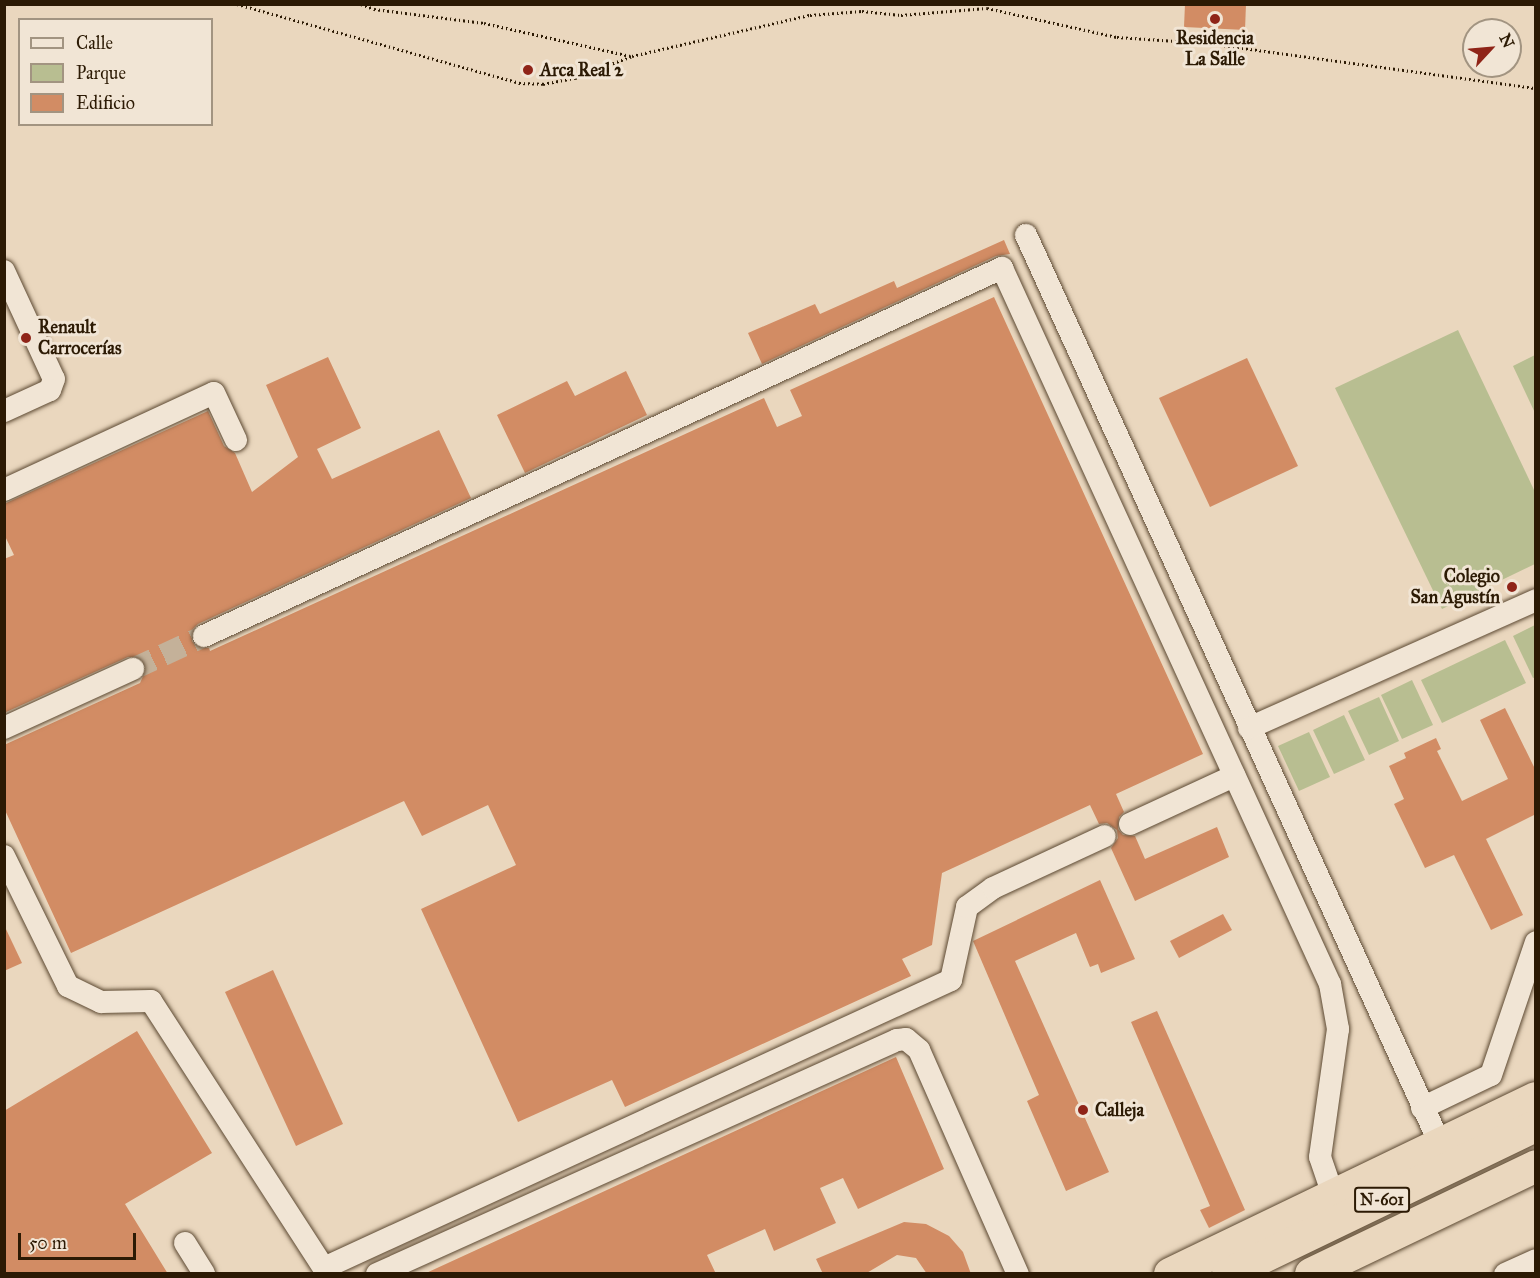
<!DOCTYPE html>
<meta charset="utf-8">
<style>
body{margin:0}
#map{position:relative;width:1540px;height:1278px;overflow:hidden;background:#ead7be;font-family:"IM FELL Great Primer",serif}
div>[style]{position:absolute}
.green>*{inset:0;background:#b8be91}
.building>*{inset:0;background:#d28c64}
.minor-tunnel>*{height:22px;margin-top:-11px;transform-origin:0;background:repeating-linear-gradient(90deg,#c4b199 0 22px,transparent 0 33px)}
.path>*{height:3px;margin-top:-1.5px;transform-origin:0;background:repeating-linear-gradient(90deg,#2c1a04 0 1.5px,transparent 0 4.5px)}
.roads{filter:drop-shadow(0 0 2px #5c4932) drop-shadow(0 0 2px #5c4932)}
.minor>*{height:22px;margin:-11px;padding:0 11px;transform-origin:11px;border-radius:11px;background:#f1e5d5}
.highway>*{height:32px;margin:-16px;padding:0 16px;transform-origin:16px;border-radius:16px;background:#ead7be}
.dots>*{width:16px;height:16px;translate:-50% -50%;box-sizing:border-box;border:3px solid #f1e5d5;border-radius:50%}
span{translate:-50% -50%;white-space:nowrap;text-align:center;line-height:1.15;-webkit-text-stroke:6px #f1e5d5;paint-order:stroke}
.shield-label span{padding:2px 4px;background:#f1e5d5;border:2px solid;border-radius:4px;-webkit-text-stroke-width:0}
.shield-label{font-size:16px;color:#2c1a04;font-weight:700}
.poi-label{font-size:18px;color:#2c1a04;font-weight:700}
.left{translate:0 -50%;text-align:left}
.right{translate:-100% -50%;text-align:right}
.frame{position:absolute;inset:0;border:6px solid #2c1a04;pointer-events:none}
.legend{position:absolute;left:18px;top:18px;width:195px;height:108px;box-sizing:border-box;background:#f1e5d5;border:2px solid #a29481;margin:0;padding:8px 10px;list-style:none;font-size:18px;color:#2c1a04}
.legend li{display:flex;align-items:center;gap:12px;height:30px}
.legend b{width:30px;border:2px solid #a29481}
.north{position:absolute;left:1462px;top:18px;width:60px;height:60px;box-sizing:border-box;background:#f1e5d5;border:2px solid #a29481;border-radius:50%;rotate:64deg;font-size:16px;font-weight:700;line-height:24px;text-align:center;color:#2c1a04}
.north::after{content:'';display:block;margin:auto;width:21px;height:27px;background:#8f2418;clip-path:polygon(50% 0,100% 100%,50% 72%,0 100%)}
.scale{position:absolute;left:18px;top:1233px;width:118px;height:27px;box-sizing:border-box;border:3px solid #2c1a04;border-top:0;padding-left:8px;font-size:18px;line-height:21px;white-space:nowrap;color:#2c1a04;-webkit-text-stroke:4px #f1e5d5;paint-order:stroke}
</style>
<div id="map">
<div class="green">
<div style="clip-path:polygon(1458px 330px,1535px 492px,1535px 564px,1442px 609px,1335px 388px)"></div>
<div style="clip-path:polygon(1535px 355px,1535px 413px,1513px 366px)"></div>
<div style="clip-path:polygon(1535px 625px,1536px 677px,1533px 678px,1513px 636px)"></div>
<div style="clip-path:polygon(1505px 640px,1526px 683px,1442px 723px,1421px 680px)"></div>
<div style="clip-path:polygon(1412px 680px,1433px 725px,1402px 739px,1381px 695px)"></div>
<div style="clip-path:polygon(1379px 697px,1399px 741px,1369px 755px,1348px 711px)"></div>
<div style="clip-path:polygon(1344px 715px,1365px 760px,1334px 774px,1313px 730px)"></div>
<div style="clip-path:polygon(1309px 732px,1330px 777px,1299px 791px,1278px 746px)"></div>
</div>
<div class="building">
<div style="clip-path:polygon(1185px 4px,1246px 4px,1245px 30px,1184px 27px)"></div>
<div style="clip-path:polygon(1004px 240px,1010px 254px,996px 256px,762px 364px,748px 333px,815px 304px,820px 314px,894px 281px,897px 288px)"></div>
<div style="clip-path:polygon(994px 297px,1203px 754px,1116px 794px,1124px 812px,1119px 817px,1118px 829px,1123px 835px,1135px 836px,1145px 859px,1217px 827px,1229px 857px,1135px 901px,1111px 848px,1118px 838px,1117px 830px,1107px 823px,1099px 824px,1090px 805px,942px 873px,932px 945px,902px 959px,911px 976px,625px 1107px,612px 1080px,518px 1122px,421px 909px,516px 865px,488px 805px,422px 836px,404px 801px,71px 953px,4px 808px,4px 745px,140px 683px,146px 670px,140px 658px,128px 657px,4px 713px,4px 559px,14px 555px,4px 534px,4px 504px,208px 411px,224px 446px,235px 453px,252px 492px,298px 457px,266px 385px,328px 357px,361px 428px,317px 449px,332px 479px,439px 430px,471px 498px,198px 624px,193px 629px,192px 641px,197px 647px,209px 648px,210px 651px,764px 398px,777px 427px,802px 416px,790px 390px)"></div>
<div style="clip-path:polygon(1247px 358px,1298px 466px,1210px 507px,1159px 398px)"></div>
<div style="clip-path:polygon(626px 371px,647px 415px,525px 473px,497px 415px,567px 381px,575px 396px)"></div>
<div style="clip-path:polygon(1505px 708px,1536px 771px,1536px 814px,1486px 839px,1523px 915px,1491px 930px,1454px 855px,1425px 868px,1394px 804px,1404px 799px,1389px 766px,1406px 758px,1404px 753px,1436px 738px,1441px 749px,1437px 751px,1462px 801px,1508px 779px,1480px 720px)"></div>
<div style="clip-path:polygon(1100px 880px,1135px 959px,1101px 973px,1098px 964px,1090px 967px,1076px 933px,1015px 961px,1109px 1172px,1066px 1191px,1027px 1101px,1039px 1095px,973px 941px)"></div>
<div style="clip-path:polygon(1223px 914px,1232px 930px,1179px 958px,1170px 941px)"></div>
<div style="clip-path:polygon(4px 925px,22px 963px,4px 971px)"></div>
<div style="clip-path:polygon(273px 970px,343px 1124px,296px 1146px,225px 992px)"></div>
<div style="clip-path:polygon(1157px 1011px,1245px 1210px,1209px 1228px,1200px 1210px,1210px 1206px,1131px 1022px)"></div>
<div style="clip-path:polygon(137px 1031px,212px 1153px,125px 1204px,168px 1274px,4px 1274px,4px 1111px)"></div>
<div style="clip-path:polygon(896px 1057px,944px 1169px,858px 1209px,843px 1178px,820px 1188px,836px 1223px,774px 1251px,765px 1229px,707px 1255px,716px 1274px,424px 1274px)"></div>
<div style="clip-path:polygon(904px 1222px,926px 1224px,949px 1236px,963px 1252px,971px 1274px,927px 1274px,916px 1258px,897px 1255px,865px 1274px,823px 1274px,816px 1259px)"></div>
</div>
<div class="minor-tunnel">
<div style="left:133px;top:669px;width:78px;rotate:-24.9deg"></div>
</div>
<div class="path">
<div style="left:237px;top:4px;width:293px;rotate:15.6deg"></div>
<div style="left:519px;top:83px;width:24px;rotate:2deg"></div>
<div style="left:543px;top:84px;width:33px;rotate:-11deg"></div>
<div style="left:575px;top:78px;width:61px;rotate:-21.1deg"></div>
<div style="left:632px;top:56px;width:183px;rotate:-13deg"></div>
<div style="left:810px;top:15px;width:52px;rotate:-4.4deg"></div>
<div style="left:862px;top:11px;width:39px;rotate:6deg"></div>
<div style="left:901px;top:15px;width:86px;rotate:-4.7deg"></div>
<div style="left:987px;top:8px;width:133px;rotate:12.6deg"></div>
<div style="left:1117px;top:37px;width:89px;rotate:3.9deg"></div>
<div style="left:1206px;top:43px;width:333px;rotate:7.8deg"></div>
<div style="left:361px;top:4px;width:14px;rotate:21deg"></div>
<div style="left:374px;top:9px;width:111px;rotate:7.3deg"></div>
<div style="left:484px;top:23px;width:150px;rotate:12.7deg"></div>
</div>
<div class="roads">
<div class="minor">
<div style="left:1026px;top:235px;width:999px;rotate:65.51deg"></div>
<div style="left:4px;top:271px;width:119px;rotate:65.2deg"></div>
<div style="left:54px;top:379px;width:12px;rotate:110deg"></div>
<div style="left:50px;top:390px;width:51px;rotate:155.5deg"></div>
<div style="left:4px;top:490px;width:231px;rotate:-24.8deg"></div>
<div style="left:214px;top:393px;width:52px;rotate:64.9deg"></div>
<div style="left:204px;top:636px;width:879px;rotate:-24.76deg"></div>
<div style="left:1002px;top:268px;width:788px;rotate:65.39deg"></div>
<div style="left:1330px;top:984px;width:46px;rotate:79.9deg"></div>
<div style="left:1338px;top:1029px;width:129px;rotate:98deg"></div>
<div style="left:1320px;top:1157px;width:40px;rotate:71.1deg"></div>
<div style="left:4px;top:728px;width:142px;rotate:-24.6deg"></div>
<div style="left:1249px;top:728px;width:314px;rotate:-24deg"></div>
<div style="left:1130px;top:824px;width:115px;rotate:-24.8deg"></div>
<div style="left:4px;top:856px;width:145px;rotate:63.8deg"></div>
<div style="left:68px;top:986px;width:37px;rotate:26deg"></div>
<div style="left:101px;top:1002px;width:50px;rotate:-1.1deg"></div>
<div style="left:151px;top:1001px;width:318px;rotate:57.1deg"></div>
<div style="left:324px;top:1268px;width:690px;rotate:-24.67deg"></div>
<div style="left:951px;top:980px;width:75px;rotate:-77.6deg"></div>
<div style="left:967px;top:907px;width:32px;rotate:-36deg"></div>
<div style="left:993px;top:888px;width:123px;rotate:-24.9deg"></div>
<div style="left:1422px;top:1108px;width:76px;rotate:-25.6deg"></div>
<div style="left:1491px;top:1075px;width:140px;rotate:-71.3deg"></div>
<div style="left:185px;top:1243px;width:36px;rotate:58deg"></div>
<div style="left:377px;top:1274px;width:570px;rotate:-24.23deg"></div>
<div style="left:897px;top:1040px;width:9px;rotate:-6deg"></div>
<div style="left:906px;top:1039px;width:17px;rotate:40deg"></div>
<div style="left:919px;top:1050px;width:245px;rotate:66.2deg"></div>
<div style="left:1505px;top:1274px;width:34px;rotate:-24deg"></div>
</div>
<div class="highway">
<div style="left:1170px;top:1274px;width:406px;rotate:-25.7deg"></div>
<div style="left:1228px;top:1274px;width:342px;rotate:-25.7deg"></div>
<div style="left:1311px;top:1274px;width:250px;rotate:-25.6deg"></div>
</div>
</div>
<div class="dots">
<div style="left:1215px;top:19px;background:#8f2418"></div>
<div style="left:528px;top:70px;background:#8f2418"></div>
<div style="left:26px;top:338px;background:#8f2418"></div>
<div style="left:1512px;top:587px;background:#8f2418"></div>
<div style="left:1083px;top:1110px;background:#8f2418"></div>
</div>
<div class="shield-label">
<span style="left:1382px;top:1200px">N-601</span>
</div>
<div class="poi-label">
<span style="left:1215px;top:49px">Residencia<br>La Salle</span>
<span class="left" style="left:540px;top:70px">Arca Real 2</span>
<span class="left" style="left:38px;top:338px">Renault<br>Carrocerías</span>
<span class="right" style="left:1500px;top:587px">Colegio<br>San Agustín</span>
<span class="left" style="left:1095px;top:1110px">Calleja</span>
</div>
<div class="frame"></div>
<ul class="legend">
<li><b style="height:8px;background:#f1e5d5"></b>Calle</li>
<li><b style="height:16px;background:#b8be91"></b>Parque</li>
<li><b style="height:16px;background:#d28c64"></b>Edificio</li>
</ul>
<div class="north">N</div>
<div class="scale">50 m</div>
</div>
